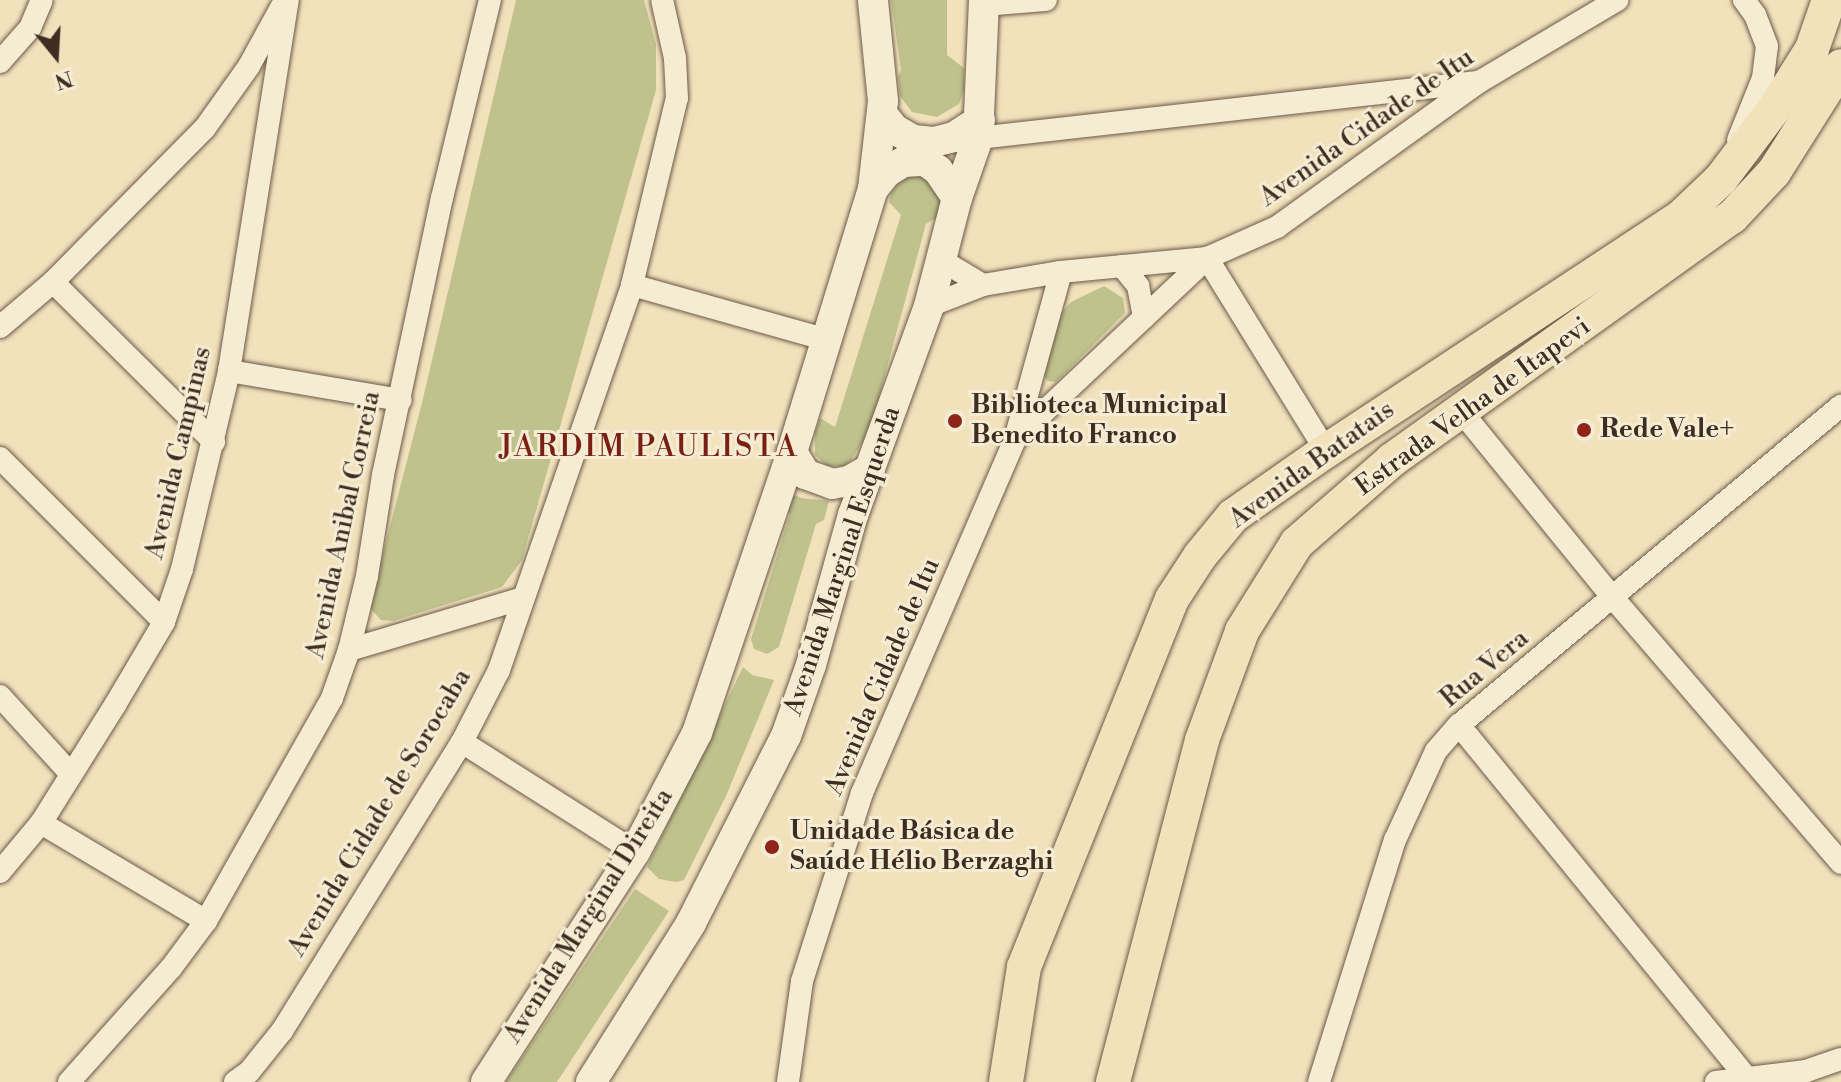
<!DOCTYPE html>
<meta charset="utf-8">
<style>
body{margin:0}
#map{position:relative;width:1841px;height:1082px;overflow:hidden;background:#f1e2bc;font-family:"Libre Bodoni",serif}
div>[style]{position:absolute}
.green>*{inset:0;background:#bfc28d}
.roads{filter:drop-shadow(0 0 2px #6c5a48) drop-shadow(0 0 2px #6c5a48)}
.street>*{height:22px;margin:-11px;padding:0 11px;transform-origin:11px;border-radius:11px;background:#f6ecd3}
.secondary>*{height:30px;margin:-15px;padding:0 15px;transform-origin:15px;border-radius:15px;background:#f6ecd3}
.primary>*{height:34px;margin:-17px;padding:0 17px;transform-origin:17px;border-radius:17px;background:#f1e2bc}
.dots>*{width:22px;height:22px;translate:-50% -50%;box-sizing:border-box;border:4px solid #f6ecd3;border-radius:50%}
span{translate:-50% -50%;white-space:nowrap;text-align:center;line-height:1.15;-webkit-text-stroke:6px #f6ecd3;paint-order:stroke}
.street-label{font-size:26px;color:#402d22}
.poi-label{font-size:26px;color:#402d22;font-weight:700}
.left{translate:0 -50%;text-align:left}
.quarter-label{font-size:30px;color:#7a1f14;letter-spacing:2px}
.north{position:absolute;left:16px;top:16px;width:80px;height:80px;-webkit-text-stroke:6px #f6ecd3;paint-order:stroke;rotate:162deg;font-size:22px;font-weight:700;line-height:32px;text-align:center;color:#402d22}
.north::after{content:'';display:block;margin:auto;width:28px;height:36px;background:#402d22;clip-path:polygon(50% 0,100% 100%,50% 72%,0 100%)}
</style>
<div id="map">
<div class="green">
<div style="clip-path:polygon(516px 0,644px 0,656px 44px,656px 90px,522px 560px,502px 587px,393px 621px,381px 620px,369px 607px,422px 403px)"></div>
<div style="clip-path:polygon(891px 0,947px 0,947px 55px,964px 68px,964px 90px,959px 104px,937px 117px,912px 112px,900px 96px,898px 77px,901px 70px)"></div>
<div style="clip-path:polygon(919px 175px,928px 177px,943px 199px,939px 216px,926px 224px,870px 430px,851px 460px,843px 466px,827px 466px,815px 455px,815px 433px,820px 418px,835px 427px,901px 215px,889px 202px,891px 193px,902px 179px)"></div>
<div style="clip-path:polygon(1104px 286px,1123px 298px,1125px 313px,1056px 382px,1048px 381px,1043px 375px,1059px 316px,1071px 302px)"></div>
<div style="clip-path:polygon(788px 492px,801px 498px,829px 501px,824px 520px,816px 524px,779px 647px,767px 654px,754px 649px,751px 639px,790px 514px,784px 506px)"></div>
<div style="clip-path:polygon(743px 667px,752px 675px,774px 680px,726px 796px,684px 880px,676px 882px,659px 879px,647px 867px)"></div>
<div style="clip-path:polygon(635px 889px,669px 911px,557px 1082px,506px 1082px)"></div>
</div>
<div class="roads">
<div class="street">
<div style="left:985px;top:5px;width:61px;rotate:-4.7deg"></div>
<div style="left:0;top:62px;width:45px;rotate:-48.6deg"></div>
<div style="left:30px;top:28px;width:30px;rotate:-67deg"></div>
<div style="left:978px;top:138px;width:503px;rotate:-6.39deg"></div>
<div style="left:1738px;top:140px;width:67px;rotate:-68deg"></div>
<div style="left:1763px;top:78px;width:32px;rotate:-83deg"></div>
<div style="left:1767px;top:46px;width:33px;rotate:-111deg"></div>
<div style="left:1755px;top:15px;width:19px;rotate:-126deg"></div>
<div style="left:1207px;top:258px;width:227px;rotate:58.3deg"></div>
<div style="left:941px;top:260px;width:49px;rotate:30.8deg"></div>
<div style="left:1122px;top:266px;width:26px;rotate:51deg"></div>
<div style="left:1138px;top:286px;width:32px;rotate:79deg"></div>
<div style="left:53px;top:282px;width:227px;rotate:44.8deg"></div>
<div style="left:632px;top:285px;width:199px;rotate:15.7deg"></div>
<div style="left:929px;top:306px;width:58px;rotate:-21.3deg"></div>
<div style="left:983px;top:285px;width:79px;rotate:-9.5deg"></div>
<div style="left:1061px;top:272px;width:147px;rotate:-5.5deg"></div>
<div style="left:0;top:327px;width:70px;rotate:-40.3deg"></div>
<div style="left:53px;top:282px;width:216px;rotate:-45.4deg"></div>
<div style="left:205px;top:128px;width:76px;rotate:-54.6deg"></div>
<div style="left:249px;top:66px;width:68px;rotate:-61.2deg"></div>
<div style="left:229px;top:371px;width:174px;rotate:9.6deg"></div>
<div style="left:1461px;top:411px;width:242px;rotate:50.9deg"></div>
<div style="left:1614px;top:599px;width:348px;rotate:49.3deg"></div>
<div style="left:1015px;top:439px;width:173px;rotate:-74.6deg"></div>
<div style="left:0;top:458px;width:232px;rotate:45deg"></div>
<div style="left:349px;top:650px;width:182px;rotate:-16.6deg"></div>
<div style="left:0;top:696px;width:105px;rotate:47.7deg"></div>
<div style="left:1459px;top:725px;width:457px;rotate:50.8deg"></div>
<div style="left:462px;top:742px;width:205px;rotate:32.4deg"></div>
<div style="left:41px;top:823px;width:192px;rotate:30.7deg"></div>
<div style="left:0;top:872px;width:64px;rotate:-50.1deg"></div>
<div style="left:41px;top:823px;width:139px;rotate:-57.9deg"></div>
<div style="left:115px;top:705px;width:96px;rotate:-59.4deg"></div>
<div style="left:164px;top:622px;width:56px;rotate:-71.2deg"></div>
<div style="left:182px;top:569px;width:204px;rotate:-76.6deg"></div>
<div style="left:229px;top:371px;width:376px;rotate:-81deg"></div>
<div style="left:69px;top:1082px;width:153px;rotate:-48.2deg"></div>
<div style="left:171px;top:968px;width:59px;rotate:-53.3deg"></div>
<div style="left:206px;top:921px;width:256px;rotate:-60.5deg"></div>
<div style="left:332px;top:698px;width:51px;rotate:-70.5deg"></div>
<div style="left:349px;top:650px;width:76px;rotate:-76.3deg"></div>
<div style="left:367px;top:576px;width:102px;rotate:-81deg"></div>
<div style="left:383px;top:475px;width:283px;rotate:-78deg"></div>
<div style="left:442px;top:198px;width:204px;rotate:-76.4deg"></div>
<div style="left:235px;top:1082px;width:17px;rotate:-36deg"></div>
<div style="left:249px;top:1072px;width:53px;rotate:-51.2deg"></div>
<div style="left:282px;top:1031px;width:340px;rotate:-58.1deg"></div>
<div style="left:462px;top:742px;width:81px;rotate:-62.8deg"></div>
<div style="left:499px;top:670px;width:407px;rotate:-70.9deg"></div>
<div style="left:632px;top:285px;width:192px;rotate:-76.5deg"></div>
<div style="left:677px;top:98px;width:40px;rotate:-92.9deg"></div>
<div style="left:675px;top:58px;width:59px;rotate:-102.6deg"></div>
<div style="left:788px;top:1082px;width:102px;rotate:-82.1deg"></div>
<div style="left:802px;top:981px;width:197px;rotate:-72.3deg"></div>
<div style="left:862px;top:793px;width:386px;rotate:-66.6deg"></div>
<div style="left:1015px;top:439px;width:264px;rotate:-43.3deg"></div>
<div style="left:1207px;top:258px;width:77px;rotate:-23.9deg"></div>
<div style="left:1277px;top:227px;width:249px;rotate:-35.7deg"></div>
<div style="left:1479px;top:82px;width:161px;rotate:-30.7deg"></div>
<div style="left:1319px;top:1082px;width:254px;rotate:-72.6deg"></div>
<div style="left:1395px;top:840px;width:98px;rotate:-65.3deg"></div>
<div style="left:1436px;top:751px;width:35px;rotate:-49deg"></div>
<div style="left:1459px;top:725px;width:498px;rotate:-39.9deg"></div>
<div style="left:1716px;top:1082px;width:91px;rotate:-7deg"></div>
<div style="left:1806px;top:1071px;width:37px;rotate:-19deg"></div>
</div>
<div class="secondary">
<div style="left:882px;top:114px;width:19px;rotate:51deg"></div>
<div style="left:894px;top:129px;width:22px;rotate:30deg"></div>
<div style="left:913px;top:140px;width:21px;rotate:5deg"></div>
<div style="left:934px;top:142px;width:21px;rotate:-14deg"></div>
<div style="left:954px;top:137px;width:31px;rotate:-33deg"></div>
<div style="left:873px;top:189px;width:22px;rotate:-51deg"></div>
<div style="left:887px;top:172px;width:19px;rotate:-32deg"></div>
<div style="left:903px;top:162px;width:22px;rotate:-3deg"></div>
<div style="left:925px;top:161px;width:16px;rotate:35deg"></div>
<div style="left:938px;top:170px;width:34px;rotate:56deg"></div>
<div style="left:792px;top:452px;width:26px;rotate:59deg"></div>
<div style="left:805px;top:474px;width:29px;rotate:20deg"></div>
<div style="left:832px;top:484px;width:17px;rotate:-10deg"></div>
<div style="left:849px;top:481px;width:24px;rotate:-30deg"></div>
<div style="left:486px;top:1082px;width:274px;rotate:-57.1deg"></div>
<div style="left:635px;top:852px;width:134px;rotate:-62.5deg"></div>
<div style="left:697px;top:733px;width:297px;rotate:-71.3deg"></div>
<div style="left:792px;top:452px;width:275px;rotate:-72.9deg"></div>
<div style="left:873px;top:189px;width:89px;rotate:-83.5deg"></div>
<div style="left:883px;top:101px;width:101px;rotate:-95.7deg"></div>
<div style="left:591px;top:1082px;width:188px;rotate:-57.8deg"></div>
<div style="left:691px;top:923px;width:210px;rotate:-63.1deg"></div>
<div style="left:786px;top:736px;width:75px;rotate:-70.6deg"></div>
<div style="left:811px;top:665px;width:156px;rotate:-74.4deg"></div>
<div style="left:853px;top:515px;width:222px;rotate:-70deg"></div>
<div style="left:929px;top:306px;width:112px;rotate:-75.5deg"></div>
<div style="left:957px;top:198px;width:64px;rotate:-70.7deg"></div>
<div style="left:978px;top:138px;width:138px;rotate:-87.5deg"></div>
</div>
<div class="primary">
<div style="left:1006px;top:1082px;width:116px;rotate:-81.1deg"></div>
<div style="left:1024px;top:967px;width:397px;rotate:-68.1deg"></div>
<div style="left:1172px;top:599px;width:51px;rotate:-56.9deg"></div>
<div style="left:1200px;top:556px;width:52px;rotate:-50.5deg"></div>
<div style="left:1233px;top:516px;width:113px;rotate:-35deg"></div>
<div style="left:1326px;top:451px;width:427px;rotate:-33.4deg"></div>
<div style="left:1682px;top:216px;width:54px;rotate:-43.5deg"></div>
<div style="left:1721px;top:179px;width:93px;rotate:-52.9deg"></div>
<div style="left:1777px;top:105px;width:66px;rotate:-58deg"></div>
<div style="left:1812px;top:49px;width:52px;rotate:-70.9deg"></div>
<div style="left:1113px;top:1082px;width:353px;rotate:-75.4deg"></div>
<div style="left:1202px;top:740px;width:116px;rotate:-69.8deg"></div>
<div style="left:1242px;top:631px;width:104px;rotate:-58deg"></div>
<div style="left:1297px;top:543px;width:126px;rotate:-41.1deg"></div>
<div style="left:1392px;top:460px;width:418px;rotate:-35.6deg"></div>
<div style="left:1732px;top:217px;width:62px;rotate:-47deg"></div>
<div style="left:1774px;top:172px;width:125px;rotate:-57.7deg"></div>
</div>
</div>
<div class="dots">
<div style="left:955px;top:421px;background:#8f2418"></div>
<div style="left:1584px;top:430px;background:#8f2418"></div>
<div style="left:772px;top:847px;background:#8f2418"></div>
</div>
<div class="street-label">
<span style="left:1367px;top:128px;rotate:-35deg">Avenida Cidade de Itu</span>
<span style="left:1473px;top:407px;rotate:-36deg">Estrada Velha de Itapevi</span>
<span style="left:179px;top:453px;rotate:-77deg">Avenida Campinas</span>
<span style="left:1312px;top:465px;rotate:-36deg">Avenida Batatais</span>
<span style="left:344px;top:525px;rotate:-78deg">Avenida Anibal Correia</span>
<span style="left:843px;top:561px;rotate:-72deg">Avenida Marginal Esquerda</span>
<span style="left:1485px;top:669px;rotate:-40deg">Rua Vera</span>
<span style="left:883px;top:677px;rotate:-67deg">Avenida Cidade de Itu</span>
<span style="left:380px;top:813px;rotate:-59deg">Avenida Cidade de Sorocaba</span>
<span style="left:589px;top:916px;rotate:-58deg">Avenida Marginal Direita</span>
</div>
<div class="poi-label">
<span class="left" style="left:971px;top:421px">Biblioteca Municipal<br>Benedito Franco</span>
<span class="left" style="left:1600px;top:430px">Rede Vale+</span>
<span class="left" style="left:790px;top:847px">Unidade Básica de<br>Saúde Hélio Berzaghi</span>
</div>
<div class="quarter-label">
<span style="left:649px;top:447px">JARDIM PAULISTA</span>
</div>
<div class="north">N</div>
</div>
